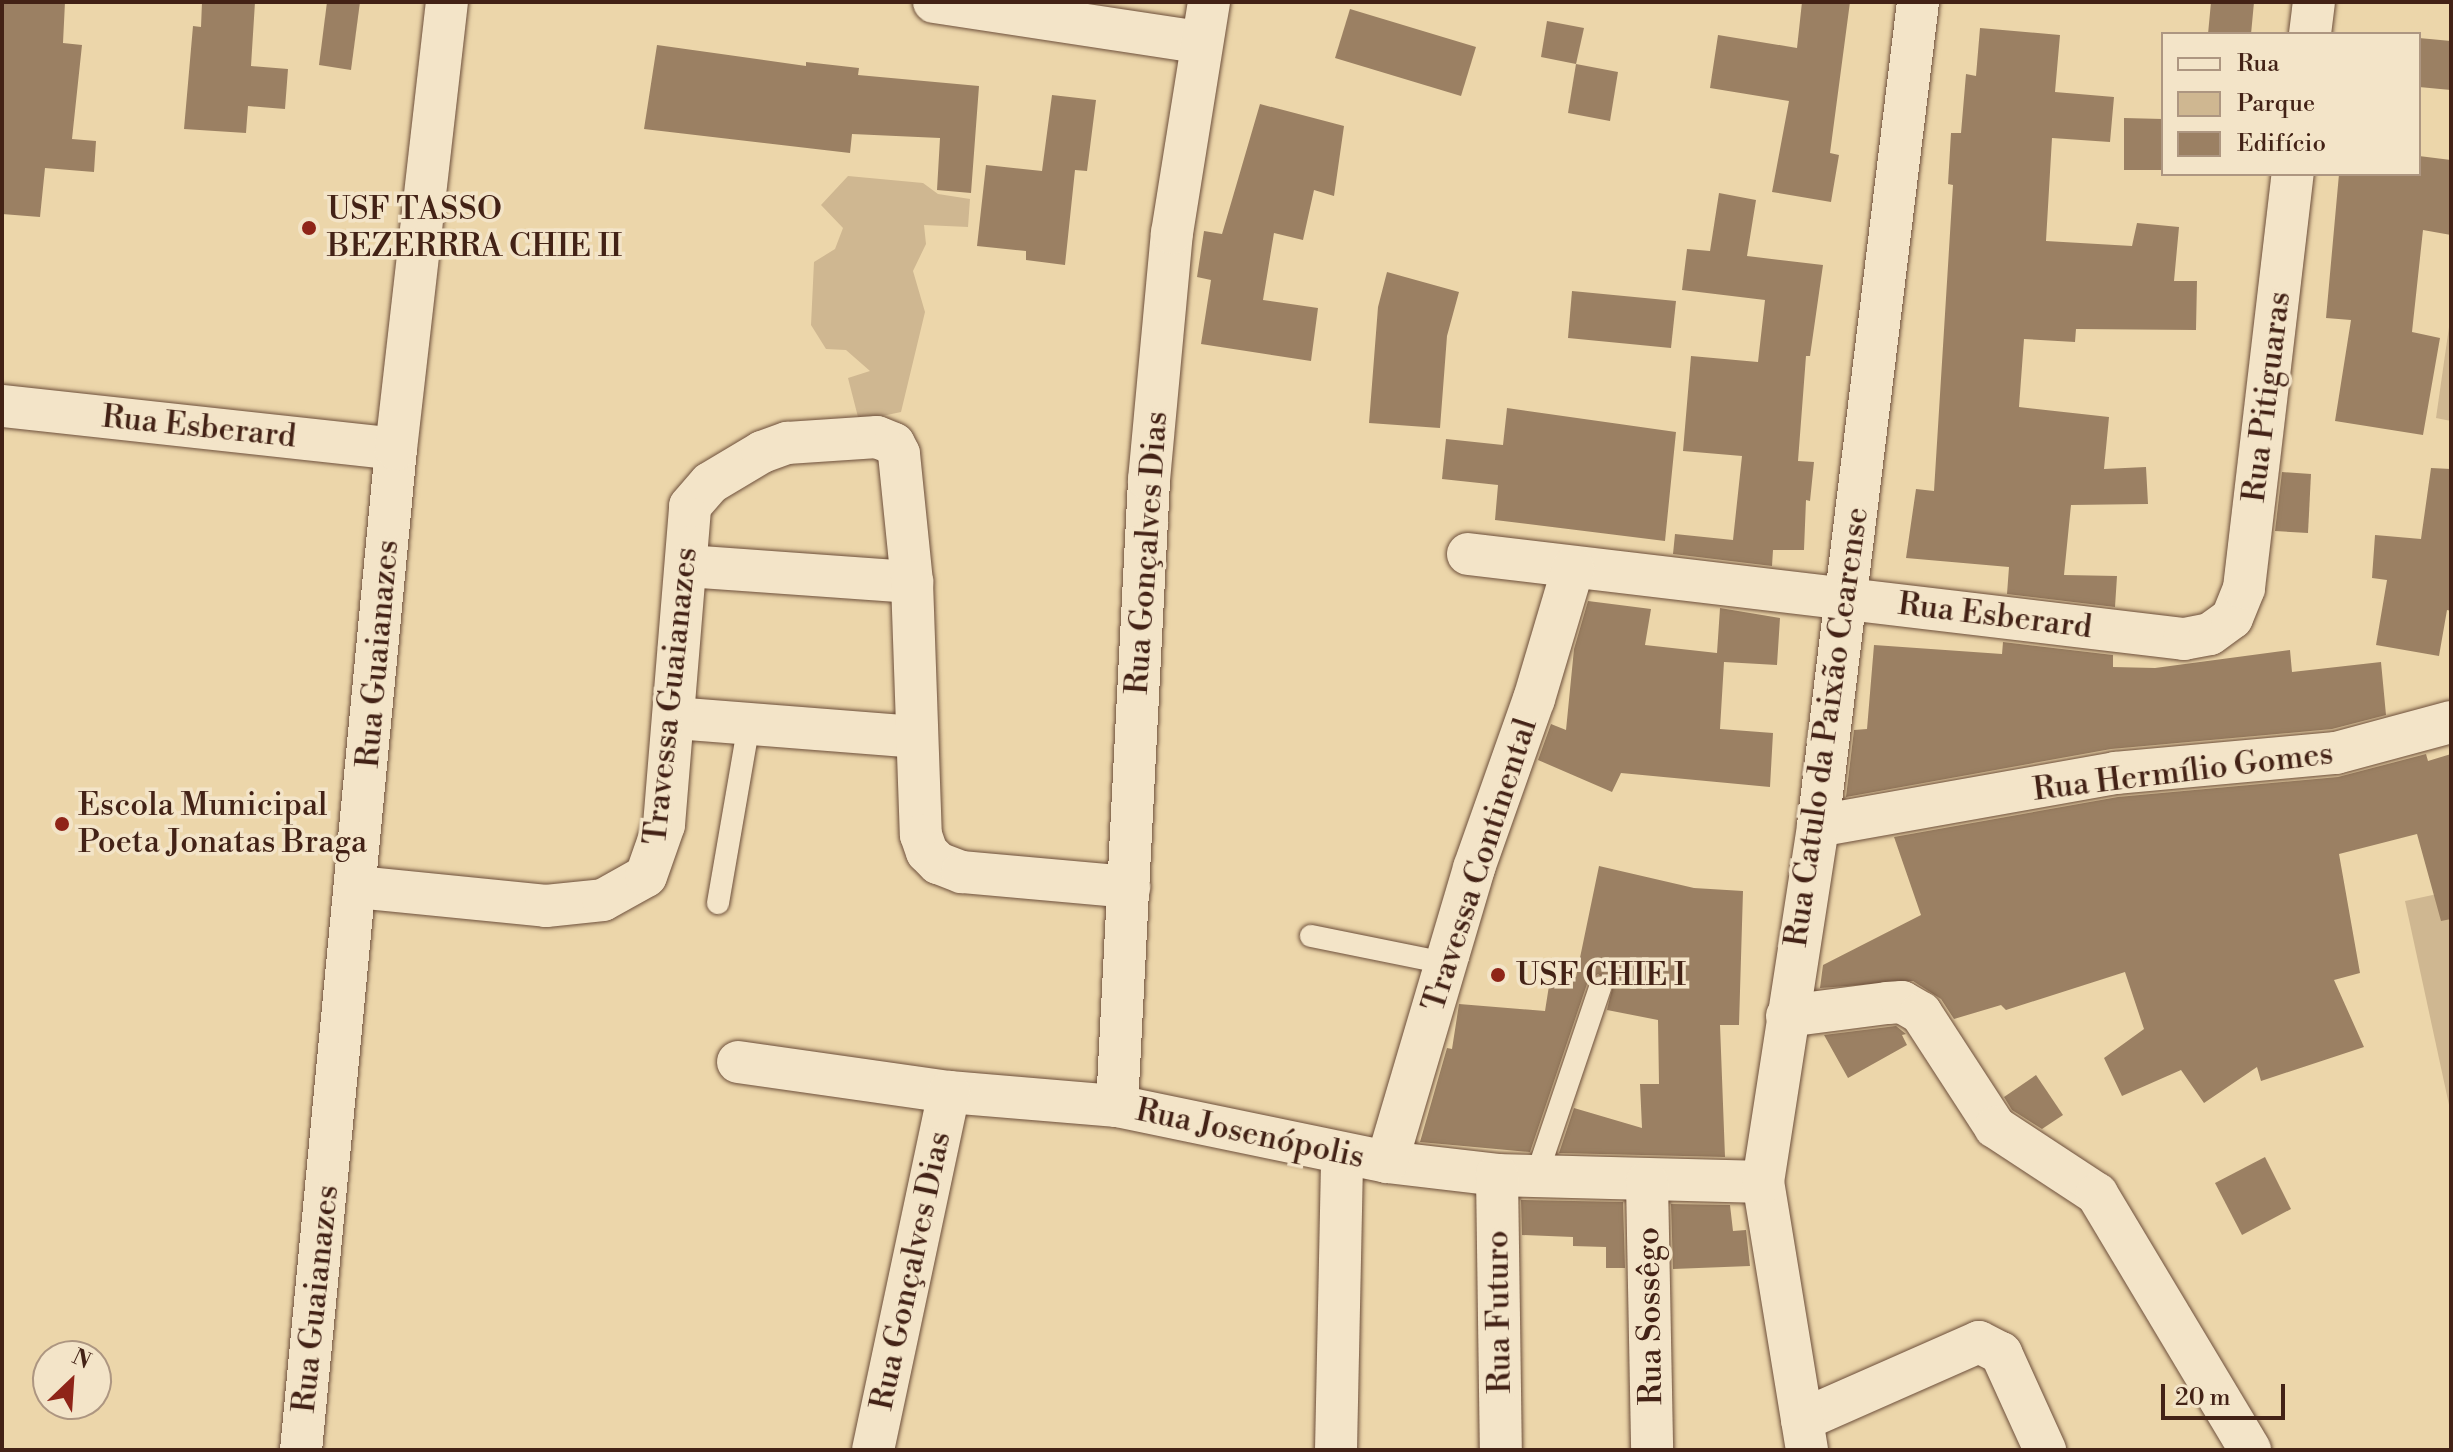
<!DOCTYPE html>
<meta charset="utf-8">
<style>
body{margin:0}
#map{position:relative;width:2453px;height:1452px;overflow:hidden;background:#ecd6aa;font-family:"Libre Bodoni",serif}
div>[style]{position:absolute}
.green>*{inset:0;background:#cfb791}
.building>*{inset:0;background:#9b8063}
.roads{filter:drop-shadow(0 0 2px #6d4f3b) drop-shadow(0 0 2px #6d4f3b)}
.service>*{height:22px;margin:-11px;padding:0 11px;transform-origin:11px;border-radius:11px;background:#f3e4c8}
.minor>*{height:42px;margin:-21px;padding:0 21px;transform-origin:21px;border-radius:21px;background:#f3e4c8}
.dots>*{width:22px;height:22px;translate:-50% -50%;box-sizing:border-box;border:4px solid #f3e4c8;border-radius:50%}
span{translate:-50% -50%;white-space:nowrap;text-align:center;line-height:1.15;-webkit-text-stroke:7px #f3e4c8;paint-order:stroke}
.poi-label{font-size:32px;color:#432216}
.left{translate:0 -50%;text-align:left}
.street-label{font-size:32px;color:#432216}
.frame{position:absolute;inset:0;border:4px solid #432216;pointer-events:none}
.legend{position:absolute;left:2161px;top:32px;width:260px;height:144px;box-sizing:border-box;background:#f3e4c8;border:2px solid #ad9681;margin:0;padding:10px 14px;list-style:none;font-size:24px;color:#432216}
.legend li{display:flex;align-items:center;gap:16px;height:40px}
.legend b{width:40px;border:2px solid #ad9681}
.north{position:absolute;left:32px;top:1340px;width:80px;height:80px;box-sizing:border-box;background:#f3e4c8;border:2px solid #ad9681;border-radius:50%;rotate:25deg;font-size:22px;font-weight:700;line-height:32px;text-align:center;color:#432216}
.north::after{content:'';display:block;margin:auto;width:28px;height:36px;background:#8f2418;clip-path:polygon(50% 0,100% 100%,50% 72%,0 100%)}
.scale{position:absolute;left:2161px;top:1384px;width:124px;height:36px;box-sizing:border-box;border:4px solid #432216;border-top:0;padding-left:10px;font-size:24px;line-height:28px;white-space:nowrap;color:#432216;-webkit-text-stroke:6px #f3e4c8;paint-order:stroke}
</style>
<div id="map">
<div class="green">
<div style="clip-path:polygon(848px 176px,923px 183px,938px 194px,970px 199px,968px 227px,924px 225px,926px 244px,913px 271px,925px 312px,901px 412px,859px 421px,848px 378px,870px 371px,846px 350px,826px 349px,811px 325px,814px 262px,835px 249px,843px 228px,821px 205px)"></div>
<div style="clip-path:polygon(2449px 327px,2451px 328px,2451px 421px,2436px 418px)"></div>
<div style="clip-path:polygon(2451px 891px,2451px 1114px,2405px 901px)"></div>
</div>
<div class="building">
<div style="clip-path:polygon(2px 2px,65px 2px,63px 43px,82px 45px,72px 139px,96px 141px,94px 172px,45px 168px,40px 217px,2px 214px)"></div>
<div style="clip-path:polygon(202px 2px,255px 2px,251px 66px,288px 69px,285px 109px,248px 106px,246px 133px,184px 129px,193px 26px,201px 27px)"></div>
<div style="clip-path:polygon(327px 2px,360px 2px,351px 70px,319px 65px)"></div>
<div style="clip-path:polygon(1802px 2px,1850px 2px,1830px 153px,1839px 155px,1831px 202px,1772px 192px,1789px 101px,1710px 88px,1718px 35px,1797px 48px)"></div>
<div style="clip-path:polygon(2211px 2px,2254px 2px,2251px 34px,2208px 34px)"></div>
<div style="clip-path:polygon(1350px 9px,1476px 47px,1461px 96px,1335px 58px)"></div>
<div style="clip-path:polygon(1547px 21px,1584px 28px,1576px 64px,1541px 57px)"></div>
<div style="clip-path:polygon(1980px 28px,2060px 35px,2055px 92px,2114px 97px,2110px 142px,2052px 138px,2046px 241px,2132px 246px,2137px 223px,2179px 227px,2174px 281px,2197px 281px,2196px 330px,2076px 329px,2075px 342px,2024px 339px,2019px 407px,2109px 417px,2104px 469px,2146px 467px,2148px 504px,2071px 505px,2064px 575px,2117px 576px,2115px 607px,2007px 594px,2009px 567px,1906px 558px,1916px 489px,1934px 491px,1953px 185px,1948px 184px,1951px 133px,1961px 133px,1966px 74px,1976px 76px)"></div>
<div style="clip-path:polygon(2419px 38px,2451px 41px,2451px 90px,2419px 87px)"></div>
<div style="clip-path:polygon(657px 45px,806px 66px,806px 62px,859px 68px,858px 75px,979px 86px,971px 193px,937px 190px,940px 138px,852px 134px,850px 153px,644px 129px)"></div>
<div style="clip-path:polygon(1576px 64px,1618px 72px,1610px 121px,1568px 113px)"></div>
<div style="clip-path:polygon(1052px 95px,1096px 100px,1087px 171px,1075px 170px,1065px 265px,1026px 260px,1026px 251px,977px 246px,986px 165px,1042px 171px)"></div>
<div style="clip-path:polygon(1260px 104px,1344px 126px,1334px 196px,1314px 190px,1303px 240px,1274px 233px,1263px 300px,1318px 308px,1311px 361px,1201px 344px,1211px 280px,1197px 277px,1204px 231px,1222px 234px)"></div>
<div style="clip-path:polygon(2124px 118px,2163px 119px,2163px 170px,2124px 170px)"></div>
<div style="clip-path:polygon(2419px 156px,2451px 160px,2451px 235px,2423px 230px,2412px 332px,2440px 338px,2423px 435px,2335px 421px,2351px 320px,2326px 318px,2339px 174px,2419px 174px)"></div>
<div style="clip-path:polygon(1719px 193px,1756px 200px,1747px 256px,1823px 265px,1810px 356px,1806px 356px,1798px 461px,1814px 462px,1810px 501px,1806px 500px,1804px 550px,1773px 550px,1772px 566px,1673px 554px,1675px 534px,1733px 540px,1742px 456px,1683px 451px,1691px 356px,1758px 362px,1765px 300px,1682px 290px,1687px 249px,1710px 251px)"></div>
<div style="clip-path:polygon(1387px 272px,1459px 292px,1447px 336px,1440px 428px,1369px 423px,1378px 307px)"></div>
<div style="clip-path:polygon(1572px 291px,1676px 301px,1671px 348px,1568px 338px)"></div>
<div style="clip-path:polygon(1507px 408px,1676px 432px,1665px 541px,1495px 520px,1498px 485px,1442px 479px,1446px 439px,1503px 445px)"></div>
<div style="clip-path:polygon(2431px 468px,2451px 469px,2451px 611px,2447px 610px,2439px 656px,2376px 645px,2387px 580px,2372px 578px,2375px 535px,2421px 539px)"></div>
<div style="clip-path:polygon(2282px 472px,2311px 474px,2308px 533px,2275px 531px)"></div>
<div style="clip-path:polygon(1588px 601px,1651px 609px,1645px 645px,1717px 653px,1720px 608px,1780px 618px,1777px 665px,1724px 662px,1720px 729px,1773px 733px,1770px 787px,1621px 773px,1612px 792px,1538px 760px,1551px 724px,1566px 730px,1574px 649px)"></div>
<div style="clip-path:polygon(2003px 642px,2113px 655px,2113px 667px,2155px 668px,2290px 650px,2292px 672px,2381px 662px,2386px 715px,2332px 729px,2111px 749px,1846px 797px,1854px 730px,1867px 729px,1874px 645px,2002px 654px)"></div>
<div style="clip-path:polygon(2426px 754px,2428px 761px,2451px 754px,2451px 919px,2441px 921px,2417px 834px,2339px 854px,2360px 973px,2334px 980px,2364px 1047px,2261px 1081px,2257px 1067px,2204px 1103px,2181px 1070px,2122px 1096px,2104px 1058px,2144px 1029px,2125px 972px,2006px 1010px,2001px 1005px,1954px 1019px,1941px 999px,1913px 981px,1820px 988px,1823px 965px,1921px 915px,1894px 837px,2118px 797px,2338px 777px)"></div>
<div style="clip-path:polygon(1599px 866px,1694px 888px,1743px 891px,1739px 1025px,1720px 1025px,1725px 1157px,1559px 1153px,1574px 1108px,1642px 1128px,1640px 1084px,1659px 1084px,1658px 1020px,1607px 1010px,1613px 985px,1598px 974px,1587px 984px,1530px 1152px,1420px 1142px,1447px 1048px,1452px 1049px,1459px 1004px,1545px 1011px,1551px 973px,1576px 977px)"></div>
<div style="clip-path:polygon(1896px 1026px,1906px 1034px,1902px 1035px,1907px 1045px,1848px 1078px,1824px 1035px)"></div>
<div style="clip-path:polygon(2036px 1075px,2063px 1115px,2042px 1129px,2012px 1110px,2004px 1097px)"></div>
<div style="clip-path:polygon(2265px 1157px,2291px 1209px,2242px 1235px,2215px 1183px)"></div>
<div style="clip-path:polygon(1521px 1200px,1623px 1202px,1625px 1268px,1606px 1268px,1606px 1247px,1573px 1246px,1573px 1237px,1522px 1235px)"></div>
<div style="clip-path:polygon(1671px 1204px,1730px 1205px,1733px 1231px,1746px 1230px,1750px 1266px,1673px 1269px)"></div>
</div>
<div class="roads">
<div class="service">
<div style="left:718px;top:903px;width:183px;rotate:-80.2deg"></div>
<div style="left:1311px;top:936px;width:137px;rotate:11.4deg"></div>
<div style="left:1536px;top:1177px;width:200px;rotate:-71.3deg"></div>
</div>
<div class="minor">
<div style="left:934px;top:2px;width:269px;rotate:8.6deg"></div>
<div style="left:2310px;top:34px;width:32px;rotate:-83deg"></div>
<div style="left:2px;top:406px;width:396px;rotate:6.2deg"></div>
<div style="left:1468px;top:554px;width:721px;rotate:6.77deg"></div>
<div style="left:2184px;top:639px;width:26px;rotate:-11deg"></div>
<div style="left:2210px;top:634px;width:27px;rotate:-36deg"></div>
<div style="left:2232px;top:618px;width:32px;rotate:-68deg"></div>
<div style="left:2244px;top:588px;width:417px;rotate:-83.3deg"></div>
<div style="left:687px;top:566px;width:226px;rotate:4.1deg"></div>
<div style="left:675px;top:718px;width:242px;rotate:4.5deg"></div>
<div style="left:1818px;top:826px;width:302px;rotate:-10.1deg"></div>
<div style="left:2115px;top:773px;width:222px;rotate:-5.2deg"></div>
<div style="left:2336px;top:753px;width:119px;rotate:-15.1deg"></div>
<div style="left:357px;top:887px;width:190px;rotate:5.7deg"></div>
<div style="left:546px;top:906px;width:57px;rotate:-6deg"></div>
<div style="left:603px;top:900px;width:49px;rotate:-29.2deg"></div>
<div style="left:646px;top:876px;width:54px;rotate:-70.6deg"></div>
<div style="left:664px;top:825px;width:320px;rotate:-85.3deg"></div>
<div style="left:690px;top:506px;width:30px;rotate:-49deg"></div>
<div style="left:710px;top:483px;width:61px;rotate:-30.8deg"></div>
<div style="left:762px;top:452px;width:27px;rotate:-20deg"></div>
<div style="left:787px;top:443px;width:90px;rotate:-3.8deg"></div>
<div style="left:877px;top:437px;width:18px;rotate:22deg"></div>
<div style="left:894px;top:444px;width:11px;rotate:63deg"></div>
<div style="left:899px;top:454px;width:129px;rotate:84.2deg"></div>
<div style="left:912px;top:582px;width:253px;rotate:88deg"></div>
<div style="left:921px;top:835px;width:18px;rotate:71deg"></div>
<div style="left:927px;top:852px;width:16px;rotate:45deg"></div>
<div style="left:938px;top:863px;width:26px;rotate:21deg"></div>
<div style="left:962px;top:872px;width:168px;rotate:5.1deg"></div>
<div style="left:1787px;top:1016px;width:101px;rotate:-7.4deg"></div>
<div style="left:1887px;top:1003px;width:15px;rotate:-4deg"></div>
<div style="left:1902px;top:1002px;width:22px;rotate:30deg"></div>
<div style="left:1921px;top:1013px;width:136px;rotate:57deg"></div>
<div style="left:1995px;top:1127px;width:122px;rotate:33.3deg"></div>
<div style="left:2097px;top:1194px;width:298px;rotate:59.1deg"></div>
<div style="left:738px;top:1062px;width:213px;rotate:8.1deg"></div>
<div style="left:949px;top:1092px;width:169px;rotate:4.8deg"></div>
<div style="left:1117px;top:1106px;width:276px;rotate:11.7deg"></div>
<div style="left:1387px;top:1162px;width:111px;rotate:6.7deg"></div>
<div style="left:1497px;top:1175px;width:266px;rotate:1.5deg"></div>
<div style="left:1117px;top:1106px;width:627px;rotate:-87.07deg"></div>
<div style="left:1149px;top:480px;width:248px;rotate:-84.7deg"></div>
<div style="left:1172px;top:233px;width:234px;rotate:-80.9deg"></div>
<div style="left:1387px;top:1162px;width:307px;rotate:-73.5deg"></div>
<div style="left:1474px;top:868px;width:179px;rotate:-70.5deg"></div>
<div style="left:1534px;top:699px;width:137px;rotate:-73.4deg"></div>
<div style="left:1497px;top:1175px;width:275px;rotate:89.2deg"></div>
<div style="left:1647px;top:1182px;width:268px;rotate:88.9deg"></div>
<div style="left:1802px;top:1420px;width:193px;rotate:-23.8deg"></div>
<div style="left:1979px;top:1342px;width:25px;rotate:27deg"></div>
<div style="left:2001px;top:1353px;width:107px;rotate:65.6deg"></div>
<div style="left:301px;top:1450px;width:1005px;rotate:-84.58deg"></div>
<div style="left:396px;top:449px;width:450px;rotate:-83.5deg"></div>
<div style="left:873px;top:1450px;width:366px;rotate:-78deg"></div>
<div style="left:1336px;top:1450px;width:295px;rotate:-88.8deg"></div>
<div style="left:1807px;top:1450px;width:272px;rotate:-99.3deg"></div>
<div style="left:1763px;top:1182px;width:360px;rotate:-81.2deg"></div>
<div style="left:1818px;top:826px;width:830px;rotate:-83.08deg"></div>
</div>
</div>
<div class="dots">
<div style="left:309px;top:228px;background:#8f2418"></div>
<div style="left:62px;top:824px;background:#8f2418"></div>
<div style="left:1498px;top:975px;background:#8f2418"></div>
</div>
<div class="poi-label">
<span class="left" style="left:327px;top:228px">USF TASSO<br>BEZERRRA CHIE II</span>
<span class="left" style="left:78px;top:824px">Escola Municipal<br>Poeta Jonatas Braga</span>
<span class="left" style="left:1516px;top:975px">USF CHIE I</span>
</div>
<div class="street-label">
<span style="left:2267px;top:397px;rotate:-83deg">Rua Pitiguaras</span>
<span style="left:199px;top:427px;rotate:6deg">Rua Esberard</span>
<span style="left:1147px;top:553px;rotate:-86deg">Rua Gonçalves Dias</span>
<span style="left:1995px;top:616px;rotate:7deg">Rua Esberard</span>
<span style="left:378px;top:654px;rotate:-85deg">Rua Guaianazes</span>
<span style="left:671px;top:696px;rotate:-84deg">Travessa Guaianazes</span>
<span style="left:1827px;top:727px;rotate:-82deg">Rua Catulo da Paixão Cearense</span>
<span style="left:2183px;top:772px;rotate:-7deg">Rua Hermílio Gomes</span>
<span style="left:1480px;top:865px;rotate:-72deg">Travessa Continental</span>
<span style="left:1250px;top:1134px;rotate:12deg">Rua Josenópolis</span>
<span style="left:911px;top:1271px;rotate:-78deg">Rua Gonçalves Dias</span>
<span style="left:316px;top:1299px;rotate:-84deg">Rua Guaianazes</span>
<span style="left:1499px;top:1312px;rotate:-91deg">Rua Futuro</span>
<span style="left:1650px;top:1316px;rotate:-91deg">Rua Sossêgo</span>
</div>
<div class="frame"></div>
<ul class="legend">
<li><b style="height:10px;background:#f3e4c8"></b>Rua</li>
<li><b style="height:22px;background:#cfb791"></b>Parque</li>
<li><b style="height:22px;background:#9b8063"></b>Edifício</li>
</ul>
<div class="north">N</div>
<div class="scale">20 m</div>
</div>
